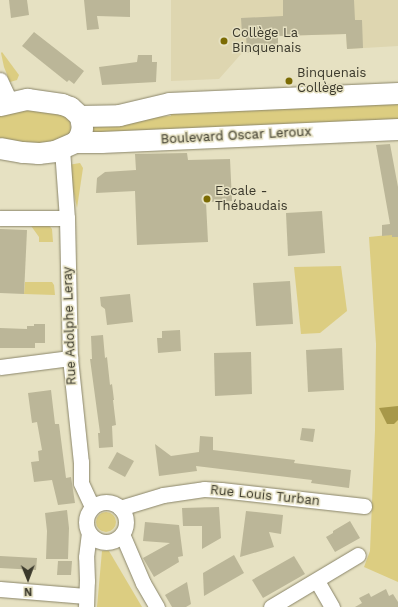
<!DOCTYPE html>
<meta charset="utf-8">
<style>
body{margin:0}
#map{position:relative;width:398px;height:607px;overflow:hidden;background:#e6e1c2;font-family:"Work Sans",sans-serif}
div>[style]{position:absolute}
.built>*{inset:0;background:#ded6b0}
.green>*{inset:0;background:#dccd81}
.round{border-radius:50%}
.water>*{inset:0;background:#a79849}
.building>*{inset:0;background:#bbb698}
.roads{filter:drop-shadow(0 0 1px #8a8569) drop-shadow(0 0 1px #8a8569)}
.minor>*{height:15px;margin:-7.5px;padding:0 7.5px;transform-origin:7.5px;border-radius:7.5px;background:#fff}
.minor>.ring{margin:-7.5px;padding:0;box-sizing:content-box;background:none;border:15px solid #fff;border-radius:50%}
.secondary>*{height:21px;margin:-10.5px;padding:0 10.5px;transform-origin:10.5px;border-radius:10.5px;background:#fff}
.dots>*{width:11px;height:11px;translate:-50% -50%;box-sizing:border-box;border:2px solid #e6e1c2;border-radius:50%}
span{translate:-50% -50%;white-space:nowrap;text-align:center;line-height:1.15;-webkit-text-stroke:3px #e6e1c2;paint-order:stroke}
.poi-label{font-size:13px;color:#3b392c}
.left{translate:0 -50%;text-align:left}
.street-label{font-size:13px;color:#3b392c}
.north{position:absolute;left:8px;top:559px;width:40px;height:40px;-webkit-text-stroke:3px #e6e1c2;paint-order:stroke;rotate:179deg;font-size:11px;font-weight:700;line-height:16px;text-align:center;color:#3b392c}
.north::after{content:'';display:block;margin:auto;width:14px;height:18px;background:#3b392c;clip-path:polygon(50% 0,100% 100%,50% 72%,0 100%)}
</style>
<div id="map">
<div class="built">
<div style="clip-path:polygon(171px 0,398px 0,398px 46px,347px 49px,346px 34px,278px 36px,278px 52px,242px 53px,219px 79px,171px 81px)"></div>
</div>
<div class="green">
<div style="clip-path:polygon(2px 52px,19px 75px,17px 80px,10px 82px,4px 67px,1px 53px)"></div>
<div style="clip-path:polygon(398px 100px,398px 125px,93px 138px,89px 120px,171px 116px,170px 107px,185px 106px,186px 113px,218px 108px)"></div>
<div style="clip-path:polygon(14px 107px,59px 112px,70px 120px,71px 131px,69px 134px,54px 145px,0 140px,0 114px)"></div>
<div style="clip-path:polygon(80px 163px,83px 168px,77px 208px,68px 165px)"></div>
<div style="clip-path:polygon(29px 223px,47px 223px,52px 229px,53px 242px,39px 242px,39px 237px)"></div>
<div style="clip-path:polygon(398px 234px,398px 582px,364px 567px,370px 551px,375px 430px,376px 344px,369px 237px)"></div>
<div style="clip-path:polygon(341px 266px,347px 311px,320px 333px,301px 334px,294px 267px)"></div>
<div style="clip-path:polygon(25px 282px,52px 282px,54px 285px,55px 295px,24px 294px)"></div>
<div class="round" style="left:96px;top:512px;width:20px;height:20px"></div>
<div style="clip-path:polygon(102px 551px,109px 551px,142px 607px,97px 607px)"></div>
</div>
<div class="water">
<div style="clip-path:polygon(398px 406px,398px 420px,394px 424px,387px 424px,379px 408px)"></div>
</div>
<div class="building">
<div style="clip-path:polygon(9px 0,27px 0,29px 15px,11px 18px)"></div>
<div style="clip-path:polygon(84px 0,130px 0,130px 17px,97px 16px,99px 29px,87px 30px)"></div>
<div style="clip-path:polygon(283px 0,354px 0,355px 20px,362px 20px,363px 48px,347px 49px,346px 34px,278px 36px,278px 52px,247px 53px,246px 34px,242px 34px,241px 18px,283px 16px)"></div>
<div style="clip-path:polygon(34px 32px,84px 71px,74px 84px,69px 80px,67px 82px,22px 46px)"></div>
<div style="clip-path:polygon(138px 55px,152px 55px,152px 62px,157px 62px,156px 82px,102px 85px,99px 67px,137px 62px)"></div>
<div style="clip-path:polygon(390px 144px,398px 187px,398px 237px,392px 237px,392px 235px,382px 236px,382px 225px,390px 224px,376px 145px)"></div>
<div style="clip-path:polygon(187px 153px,188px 160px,230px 159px,232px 201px,206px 202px,208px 242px,137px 245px,135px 191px,96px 193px,97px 178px,105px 172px,136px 170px,135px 154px)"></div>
<div style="clip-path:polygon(322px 211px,325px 253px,288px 256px,286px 213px)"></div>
<div style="clip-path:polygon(0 229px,27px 230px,24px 294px,0 293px)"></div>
<div style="clip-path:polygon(290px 281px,293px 324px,256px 326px,253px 283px)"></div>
<div style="clip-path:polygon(130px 294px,133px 322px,107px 325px,105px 309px,101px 306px,100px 297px)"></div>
<div style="clip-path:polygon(34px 324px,45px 324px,45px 343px,35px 343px,35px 348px,0 348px,0 328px,27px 329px,27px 326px,34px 326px)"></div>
<div style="clip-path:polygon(180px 330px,181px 351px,158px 353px,157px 338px,162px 338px,162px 331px)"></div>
<div style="clip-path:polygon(103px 335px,105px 358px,107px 357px,110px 385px,112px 384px,114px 400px,113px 400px,116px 425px,112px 426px,113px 447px,99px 448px,98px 433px,100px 433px,90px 359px,92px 359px,91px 336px)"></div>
<div style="clip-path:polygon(342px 348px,344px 390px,308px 392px,306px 350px)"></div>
<div style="clip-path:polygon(251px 352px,252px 394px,215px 396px,214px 353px)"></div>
<div style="clip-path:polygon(51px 390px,55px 424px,59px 424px,66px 478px,71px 477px,75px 503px,58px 505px,52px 480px,34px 482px,31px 462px,39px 461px,38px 451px,42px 450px,37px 422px,32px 423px,28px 393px)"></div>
<div style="clip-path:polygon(302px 428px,315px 429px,313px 442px,300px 440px)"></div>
<div style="clip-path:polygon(200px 436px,213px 437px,213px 450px,295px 460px,294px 463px,351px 470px,349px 488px,311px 483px,312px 480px,196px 466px,197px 471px,159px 476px,155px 444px,171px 456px,199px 452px)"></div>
<div style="clip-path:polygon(117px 452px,134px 461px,125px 477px,108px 468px)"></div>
<div style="clip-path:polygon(219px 507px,221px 538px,202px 549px,202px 526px,183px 526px,182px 508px)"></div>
<div style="clip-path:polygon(67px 510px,69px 528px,68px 559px,46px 559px,47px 531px,45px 513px)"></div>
<div style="clip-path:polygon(246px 511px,283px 515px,281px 534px,269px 532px,274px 547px,240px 557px)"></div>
<div style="clip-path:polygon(350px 521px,360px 538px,335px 552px,326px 537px,333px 533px,333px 531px)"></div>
<div style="clip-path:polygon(145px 522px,179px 525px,183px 556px,178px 557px,179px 562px,154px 577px,143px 558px,170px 543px,143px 541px)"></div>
<div style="clip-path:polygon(234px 555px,244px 573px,204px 596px,203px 573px)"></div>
<div style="clip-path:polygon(0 556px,37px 558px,36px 570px,0 568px)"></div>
<div style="clip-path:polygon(294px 556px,305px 574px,263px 598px,252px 580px)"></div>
<div style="clip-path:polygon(58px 561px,72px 561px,71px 575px,57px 575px)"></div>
<div style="clip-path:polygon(187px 582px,191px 604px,186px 607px,172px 607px,165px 595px)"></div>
<div style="clip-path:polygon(386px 589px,389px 596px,393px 594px,398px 602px,398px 607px,355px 607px,362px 603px,359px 598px,369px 593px,371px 597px)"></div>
</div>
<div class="roads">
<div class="minor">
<div style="left:0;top:80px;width:23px;rotate:65deg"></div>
<div style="left:62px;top:149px;width:69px;rotate:85.9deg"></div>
<div style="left:67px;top:218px;width:140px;rotate:88.8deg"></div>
<div style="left:70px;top:358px;width:105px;rotate:84deg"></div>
<div style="left:81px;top:462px;width:21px;rotate:90deg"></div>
<div style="left:81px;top:483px;width:26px;rotate:65deg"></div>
<div style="left:0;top:218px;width:67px"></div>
<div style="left:0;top:367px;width:71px;rotate:-7.3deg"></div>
<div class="ring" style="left:86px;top:502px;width:25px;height:25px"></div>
<div style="left:120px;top:508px;width:45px;rotate:-16.8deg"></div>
<div style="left:163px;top:495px;width:41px;rotate:-8.3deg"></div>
<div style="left:204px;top:489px;width:17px;rotate:3deg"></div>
<div style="left:221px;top:490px;width:144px;rotate:6.4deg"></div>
<div style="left:122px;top:534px;width:53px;rotate:66.8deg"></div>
<div style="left:143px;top:583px;width:28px;rotate:60deg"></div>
<div style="left:317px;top:581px;width:30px;rotate:60deg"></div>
<div style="left:0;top:589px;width:86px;rotate:4.7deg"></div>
<div style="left:86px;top:607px;width:26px;rotate:-88deg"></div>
<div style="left:87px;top:581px;width:24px;rotate:-92deg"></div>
<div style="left:86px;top:557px;width:23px;rotate:-83deg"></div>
<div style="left:271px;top:607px;width:101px;rotate:-30.9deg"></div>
</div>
<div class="secondary">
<div style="left:0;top:105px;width:28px;rotate:-13deg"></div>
<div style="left:27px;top:99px;width:35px;rotate:8deg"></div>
<div style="left:62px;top:104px;width:9px;rotate:21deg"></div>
<div style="left:70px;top:107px;width:13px;rotate:42deg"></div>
<div style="left:80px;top:116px;width:12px;rotate:81deg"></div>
<div style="left:82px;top:128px;width:9px;rotate:108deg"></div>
<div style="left:79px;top:137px;width:6px;rotate:129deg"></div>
<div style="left:75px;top:142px;width:22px;rotate:156deg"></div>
<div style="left:55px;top:151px;width:17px;rotate:173deg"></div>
<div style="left:38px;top:153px;width:16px;rotate:-176deg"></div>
<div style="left:22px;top:152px;width:22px;rotate:-170deg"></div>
<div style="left:80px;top:116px;width:39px;rotate:-1deg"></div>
<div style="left:119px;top:115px;width:51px;rotate:-13.5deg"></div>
<div style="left:169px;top:103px;width:229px;rotate:-2.5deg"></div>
<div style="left:75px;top:142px;width:26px"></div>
<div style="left:101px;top:142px;width:297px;rotate:-2.5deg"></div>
</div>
</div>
<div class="dots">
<div style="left:224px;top:41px;background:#7b6b03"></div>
<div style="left:289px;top:81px;background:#7b6b03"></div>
<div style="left:207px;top:199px;background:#7b6b03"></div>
</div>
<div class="poi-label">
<span class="left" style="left:232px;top:41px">Collège La<br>Binquenais</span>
<span class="left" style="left:297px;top:81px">Binquenais<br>Collège</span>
<span class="left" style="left:215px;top:199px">Escale -<br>Thébaudais</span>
</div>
<div class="street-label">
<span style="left:236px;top:136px;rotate:-3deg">Boulevard Oscar Leroux</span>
<span style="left:70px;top:326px;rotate:-92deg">Rue Adolphe Leray</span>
<span style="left:265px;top:496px;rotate:6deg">Rue Louis Turban</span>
</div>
<div class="north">N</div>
</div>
